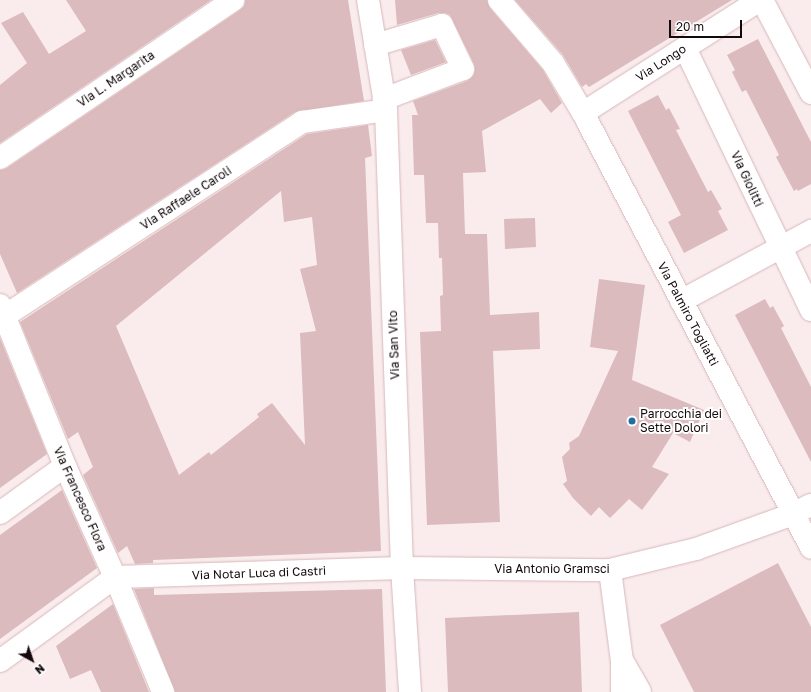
<!DOCTYPE html>
<style>
body{margin:0}
#map{position:relative;width:811px;height:692px;overflow:hidden;background:#faeced;font-family:"Golos Text",sans-serif}
div>[style]{position:absolute}
.building>*{inset:0;background:#dbbbbd}
.roads{filter:drop-shadow(0 0 1px #d8b7ba) drop-shadow(0 0 1px #d8b7ba)}
.minor>*{height:22px;margin:-11px;padding:0 11px;transform-origin:11px;border-radius:11px;background:#fff}
.tertiary>*{height:22px;margin:-11px;padding:0 11px;transform-origin:11px;border-radius:11px;background:#fff}
.dots>*{width:11px;height:11px;translate:-50% -50%;box-sizing:border-box;border:2px solid #fff;border-radius:50%}
span{translate:-50% -50%;white-space:nowrap;text-align:center;line-height:1.15;-webkit-text-stroke:4px #fff;paint-order:stroke}
.street-label{font-size:12px;color:#14090b}
.poi-label{font-size:12px;color:#14090b}
.left{translate:0 -50%;text-align:left}
.north{position:absolute;left:12px;top:640px;width:40px;height:40px;-webkit-text-stroke:3px #fff;paint-order:stroke;rotate:140deg;font-size:11px;font-weight:700;line-height:16px;text-align:center;color:#14090b}
.north::after{content:'';display:block;margin:auto;width:14px;height:18px;background:#14090b;clip-path:polygon(50% 0,100% 100%,50% 72%,0 100%)}
.scale{position:absolute;left:669px;top:20px;width:73px;height:18px;box-sizing:border-box;border:2px solid #14090b;border-top:0;padding-left:5px;font-size:12px;line-height:14px;white-space:nowrap;color:#14090b;-webkit-text-stroke:3px #fff;paint-order:stroke}
</style>
<div id="map">
<div class="building">
<div style="clip-path:polygon(66px 0,211px 0,0 143px,0 85px,27px 63px,1px 23px,23px 12px,49px 54px,86px 31px)"></div>
<div style="clip-path:polygon(245px 0,348px 0,364px 101px,295px 112px,17px 293px,0 254px,0 170px,7px 168px,240px 10px,244px 6px)"></div>
<div style="clip-path:polygon(395px 0,487px 0,490px 8px,543px 70px,562px 103px,551px 113px,540px 99px,482px 131px,486px 172px,463px 173px,465px 234px,487px 234px,490px 315px,539px 312px,540px 349px,493px 351px,500px 522px,427px 525px,420px 332px,441px 331px,440px 296px,443px 295px,442px 258px,439px 258px,438px 223px,426px 223px,424px 175px,414px 175px,412px 115px,418px 115px,413px 101px,467px 81px,473px 76px,475px 70px,474px 64px,450px 15px,445px 13px,438px 13px,397px 25px)"></div>
<div style="clip-path:polygon(515px 0,732px 0,589px 87px,586px 84px,582px 87px,563px 55px)"></div>
<div style="clip-path:polygon(758px 39px,811px 142px,811px 184px,798px 191px,797px 189px,794px 191px,776px 157px,779px 155px,746px 90px,742px 92px,732px 72px,735px 70px,727px 55px)"></div>
<div style="clip-path:polygon(435px 40px,446px 62px,411px 75px,401px 50px)"></div>
<div style="clip-path:polygon(658px 95px,666px 110px,669px 108px,680px 129px,676px 130px,708px 192px,711px 190px,722px 209px,718px 211px,728px 230px,684px 253px,668px 222px,681px 215px,628px 111px)"></div>
<div style="clip-path:polygon(evenodd,368px 125px,372px 156px,365px 158px,381px 551px,153px 560px,153px 563px,135px 564px,127px 546px,118px 553px,83px 475px,93px 467px,78px 432px,68px 439px,20px 322px,307px 134px,368px 125px,281px 191px,284px 222px,312px 217px,317px 265px,300px 269px,316px 331px,300px 333px,305px 445px,272px 403px,257px 414px,259px 417px,211px 455px,209px 452px,179px 475px,116px 326px,281px 191px)"></div>
<div style="clip-path:polygon(535px 218px,536px 247px,505px 249px,504px 219px)"></div>
<div style="clip-path:polygon(599px 279px,645px 285px,632px 380px,704px 410px,690px 442px,673px 433px,652px 467px,669px 474px,642px 510px,629px 499px,610px 518px,599px 507px,591px 516px,573px 498px,563px 484px,567px 481px,562px 457px,570px 449px,569px 443px,579px 436px,618px 351px,590px 347px)"></div>
<div style="clip-path:polygon(765px 299px,770px 308px,773px 306px,784px 326px,781px 328px,811px 387px,811px 462px,735px 315px)"></div>
<div style="clip-path:polygon(0 338px,47px 454px,0 488px)"></div>
<div style="clip-path:polygon(62px 490px,97px 568px,0 639px,0 535px)"></div>
<div style="clip-path:polygon(778px 563px,811px 627px,811px 692px,694px 692px,660px 625px)"></div>
<div style="clip-path:polygon(154px 588px,154px 595px,382px 589px,386px 692px,175px 692px,134px 589px)"></div>
<div style="clip-path:polygon(113px 604px,149px 692px,101px 692px,91px 670px,70px 679px,56px 646px)"></div>
<div style="clip-path:polygon(579px 612px,582px 692px,448px 692px,445px 618px)"></div>
</div>
<div class="roads">
<div class="minor">
<div style="left:499px;top:0;width:83px;rotate:49.4deg"></div>
<div style="left:553px;top:63px;width:58px;rotate:59deg"></div>
<div style="left:583px;top:113px;width:491px;rotate:62.3deg"></div>
<div style="left:762px;top:0;width:105px;rotate:62.2deg"></div>
<div style="left:375px;top:45px;width:70px;rotate:-16.6deg"></div>
<div style="left:442px;top:25px;width:49px;rotate:64.5deg"></div>
<div style="left:463px;top:69px;width:85px;rotate:159.2deg"></div>
<div style="left:685px;top:48px;width:291px;rotate:64.3deg"></div>
<div style="left:583px;top:113px;width:210px;rotate:-32.6deg"></div>
<div style="left:0;top:158px;width:282px;rotate:-34.1deg"></div>
<div style="left:681px;top:301px;width:148px;rotate:-28.3deg"></div>
<div style="left:0;top:305px;width:174px;rotate:68deg"></div>
<div style="left:65px;top:466px;width:122px;rotate:65.8deg"></div>
<div style="left:115px;top:577px;width:125px;rotate:67.3deg"></div>
<div style="left:0;top:319px;width:361px;rotate:-33.1deg"></div>
<div style="left:302px;top:122px;width:85px;rotate:-8.1deg"></div>
<div style="left:0;top:513px;width:80px;rotate:-35.9deg"></div>
<div style="left:610px;top:570px;width:92px;rotate:82.5deg"></div>
<div style="left:622px;top:661px;width:31px;rotate:90deg"></div>
<div style="left:0;top:661px;width:142px;rotate:-36.1deg"></div>
<div style="left:115px;top:577px;width:287px;rotate:-1.8deg"></div>
<div style="left:402px;top:568px;width:208px;rotate:0.6deg"></div>
<div style="left:610px;top:570px;width:89px;rotate:-13.7deg"></div>
<div style="left:696px;top:549px;width:103px;rotate:-19.8deg"></div>
<div style="left:793px;top:514px;width:20px;rotate:-27deg"></div>
<div style="left:623px;top:662px;width:34px;rotate:60deg"></div>
</div>
<div class="tertiary">
<div style="left:368px;top:0;width:111px;rotate:80.7deg"></div>
<div style="left:386px;top:110px;width:458px;rotate:88deg"></div>
<div style="left:402px;top:568px;width:124px;rotate:86.3deg"></div>
</div>
</div>
<div class="dots">
<div style="left:632px;top:421px;background:#256ca0"></div>
</div>
<div class="street-label">
<span style="left:661px;top:63px;rotate:-33deg">Via Longo</span>
<span style="left:116px;top:79px;rotate:-34deg">Via L. Margarita</span>
<span style="left:747px;top:179px;rotate:65deg">Via Giolitti</span>
<span style="left:186px;top:198px;rotate:-33deg">Via Raffaele Caroli</span>
<span style="left:688px;top:314px;rotate:62deg">Via Palmiro Togliatti</span>
<span style="left:394px;top:345px;rotate:-92deg">Via San Vito</span>
<span style="left:80px;top:499px;rotate:66deg">Via Francesco Flora</span>
<span style="left:552px;top:569px">Via Antonio Gramsci</span>
<span style="left:259px;top:573px;rotate:-2deg">Via Notar Luca di Castri</span>
</div>
<div class="poi-label">
<span class="left" style="left:640px;top:421px">Parrocchia dei<br>Sette Dolori</span>
</div>
<div class="north">N</div>
<div class="scale">20 m</div>
</div>
